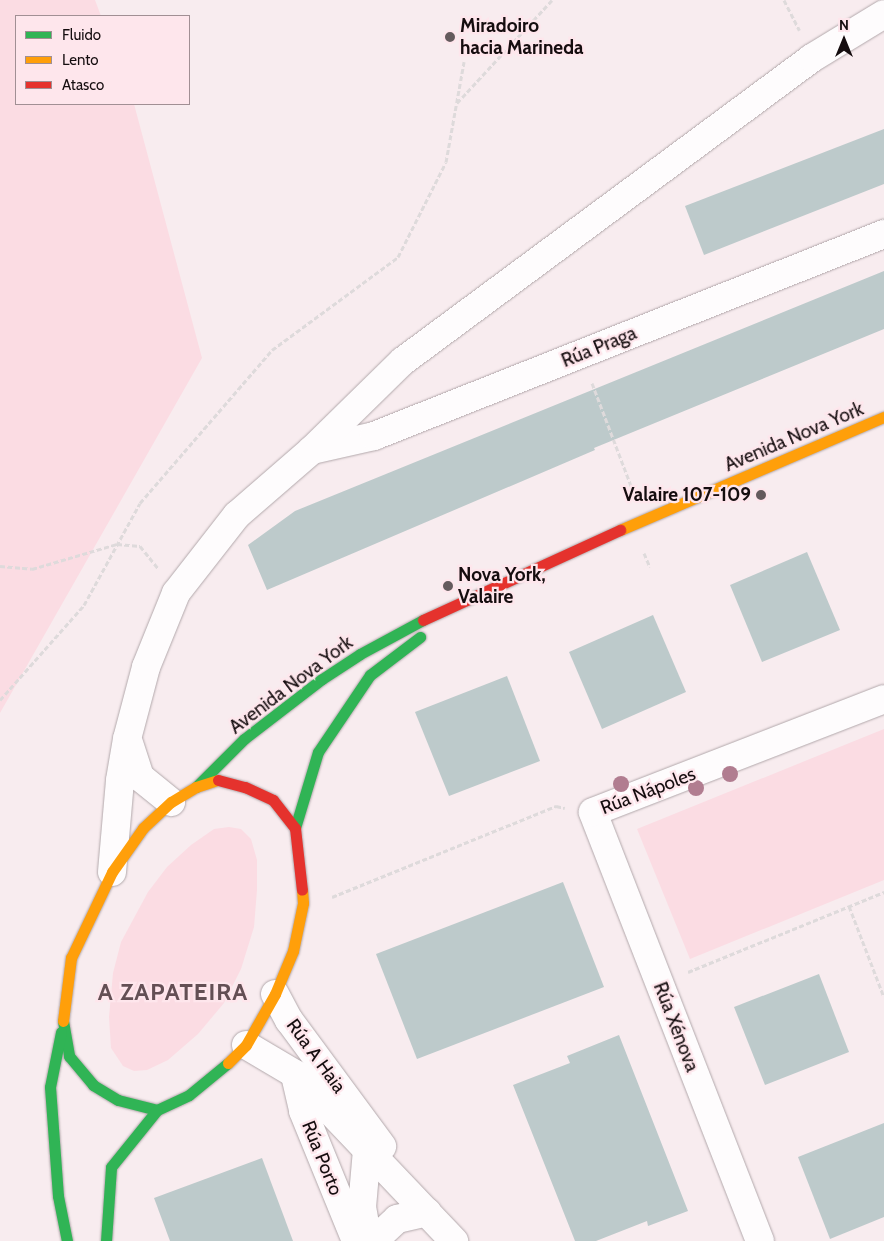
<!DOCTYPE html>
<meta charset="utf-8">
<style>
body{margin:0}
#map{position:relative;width:884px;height:1241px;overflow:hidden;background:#f8ecef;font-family:Cabin,sans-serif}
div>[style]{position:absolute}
.green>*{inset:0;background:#fbdce3}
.building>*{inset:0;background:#bdcacb}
.path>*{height:3px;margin-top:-1.5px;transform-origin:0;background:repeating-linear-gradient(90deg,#dedadb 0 5px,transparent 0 7.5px)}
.roads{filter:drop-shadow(0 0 1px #b2a8ab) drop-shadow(0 0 1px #b2a8ab)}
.street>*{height:28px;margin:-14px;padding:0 14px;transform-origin:14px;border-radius:14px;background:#fefcfd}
.fast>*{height:11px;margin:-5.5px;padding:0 5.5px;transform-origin:5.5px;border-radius:5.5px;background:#30b455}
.slow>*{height:11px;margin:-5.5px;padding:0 5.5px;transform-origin:5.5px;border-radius:5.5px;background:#ff9f0a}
.jam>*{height:11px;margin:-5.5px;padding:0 5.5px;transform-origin:5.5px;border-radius:5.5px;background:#e5322d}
.trees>*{width:16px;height:16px;margin:-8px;border-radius:50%;background:#b17d90}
.dots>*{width:14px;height:14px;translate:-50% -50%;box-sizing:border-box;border:2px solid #fee6ec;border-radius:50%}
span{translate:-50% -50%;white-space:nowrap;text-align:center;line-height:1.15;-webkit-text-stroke:4.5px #fee6ec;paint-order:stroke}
.poi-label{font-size:19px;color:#150d0f;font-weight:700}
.left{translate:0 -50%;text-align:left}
.right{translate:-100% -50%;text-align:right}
.street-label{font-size:19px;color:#150d0f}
.district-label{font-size:24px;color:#634f54;font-weight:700;letter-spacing:1px}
.legend{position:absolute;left:15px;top:15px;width:175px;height:90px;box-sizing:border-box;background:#fee6ec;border:1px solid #a18f94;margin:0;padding:6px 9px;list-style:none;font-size:15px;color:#150d0f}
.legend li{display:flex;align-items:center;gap:10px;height:25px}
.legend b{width:25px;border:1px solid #a18f94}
.north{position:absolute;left:819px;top:15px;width:50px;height:50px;-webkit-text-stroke:4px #fee6ec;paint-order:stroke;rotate:0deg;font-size:14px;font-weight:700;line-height:20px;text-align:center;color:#150d0f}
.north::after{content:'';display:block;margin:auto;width:18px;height:22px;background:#150d0f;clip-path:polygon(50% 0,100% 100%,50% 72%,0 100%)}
</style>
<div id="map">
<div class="green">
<div style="clip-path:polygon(0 0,95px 0,101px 16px,16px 16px,16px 104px,134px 104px,202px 358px,0 713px)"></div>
<div style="clip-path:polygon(884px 729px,884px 880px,690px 959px,637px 829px)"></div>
<div style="clip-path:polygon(229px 827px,241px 829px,251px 839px,257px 860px,257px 890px,254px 927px,241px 969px,224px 1003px,198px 1034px,168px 1060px,147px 1070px,134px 1071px,123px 1066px,111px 1048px,109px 1017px,113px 973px,121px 942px,148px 892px,167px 867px,191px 845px,214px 829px)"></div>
</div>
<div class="building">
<div style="clip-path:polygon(884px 129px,884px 184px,704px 255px,685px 206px)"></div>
<div style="clip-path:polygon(884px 271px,884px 329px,594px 448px,595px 450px,267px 590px,248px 545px,295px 511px)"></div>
<div style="clip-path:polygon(807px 552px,840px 630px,762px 662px,730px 585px)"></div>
<div style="clip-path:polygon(653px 615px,686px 692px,602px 729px,569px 652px)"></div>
<div style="clip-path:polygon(507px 676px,540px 761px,449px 796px,415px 712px)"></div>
<div style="clip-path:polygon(563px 882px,604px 987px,417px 1059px,376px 954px)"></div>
<div style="clip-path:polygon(819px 974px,849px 1052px,765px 1085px,734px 1007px)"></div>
<div style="clip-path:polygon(619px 1035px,688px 1211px,648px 1226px,647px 1221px,596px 1241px,575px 1241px,513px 1085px,570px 1063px,567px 1056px)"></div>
<div style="clip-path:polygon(884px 1123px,884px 1217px,830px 1239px,798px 1157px)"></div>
<div style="clip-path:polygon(262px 1158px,293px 1241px,170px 1241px,154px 1198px)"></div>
</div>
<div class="path">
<div style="left:784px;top:0;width:34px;rotate:63deg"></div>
<div style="left:457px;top:103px;width:140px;rotate:-47.3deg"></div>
<div style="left:592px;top:383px;width:116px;rotate:69.2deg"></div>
<div style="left:644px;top:553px;width:15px;rotate:67deg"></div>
<div style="left:0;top:566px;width:32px;rotate:5deg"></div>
<div style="left:32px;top:569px;width:89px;rotate:-16.4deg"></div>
<div style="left:117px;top:544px;width:23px;rotate:5deg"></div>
<div style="left:140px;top:546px;width:28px;rotate:51deg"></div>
<div style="left:0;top:700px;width:127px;rotate:-48.5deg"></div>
<div style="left:84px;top:605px;width:116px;rotate:-61.2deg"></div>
<div style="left:140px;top:503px;width:202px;rotate:-49.2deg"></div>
<div style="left:272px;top:350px;width:157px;rotate:-36.4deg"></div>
<div style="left:398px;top:257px;width:106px;rotate:-63.2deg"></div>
<div style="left:446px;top:162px;width:102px;rotate:-79.8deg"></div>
<div style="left:332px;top:897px;width:242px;rotate:-22.1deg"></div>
<div style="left:556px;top:806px;width:9px;rotate:13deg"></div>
<div style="left:849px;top:906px;width:97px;rotate:69deg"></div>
<div style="left:688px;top:972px;width:212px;rotate:-22.2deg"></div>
</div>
<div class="roads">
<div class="street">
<div style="left:312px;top:450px;width:64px;rotate:-12.7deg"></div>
<div style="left:374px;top:436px;width:549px;rotate:-21.61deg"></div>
<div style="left:129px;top:743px;width:36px;rotate:72deg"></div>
<div style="left:140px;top:777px;width:40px;rotate:39deg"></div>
<div style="left:112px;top:872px;width:92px;rotate:-85deg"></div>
<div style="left:120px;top:780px;width:42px;rotate:-80.3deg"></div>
<div style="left:127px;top:739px;width:74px;rotate:-75.2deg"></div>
<div style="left:146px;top:667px;width:80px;rotate:-67.9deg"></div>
<div style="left:176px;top:593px;width:99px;rotate:-52deg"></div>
<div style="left:237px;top:515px;width:99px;rotate:-40.9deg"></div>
<div style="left:312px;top:450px;width:127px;rotate:-44.4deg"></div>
<div style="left:403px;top:361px;width:509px;rotate:-36.53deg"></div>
<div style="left:812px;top:58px;width:84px;rotate:-31.4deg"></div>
<div style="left:275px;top:994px;width:30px;rotate:62deg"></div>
<div style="left:289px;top:1020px;width:157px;rotate:53.6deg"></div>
<div style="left:246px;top:1045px;width:57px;rotate:30.6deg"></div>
<div style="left:295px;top:1074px;width:231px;rotate:46.4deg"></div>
<div style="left:295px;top:1075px;width:37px;rotate:77deg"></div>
<div style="left:303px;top:1111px;width:140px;rotate:67.8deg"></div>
<div style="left:365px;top:1139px;width:11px;rotate:80deg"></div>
<div style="left:367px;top:1150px;width:57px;rotate:95deg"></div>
<div style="left:362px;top:1207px;width:35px;rotate:80deg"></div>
<div style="left:380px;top:1241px;width:6px;rotate:-90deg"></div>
<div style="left:380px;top:1235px;width:23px;rotate:-43deg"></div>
<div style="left:397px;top:1219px;width:31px;rotate:-13deg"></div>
<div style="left:760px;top:1241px;width:460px;rotate:-111.3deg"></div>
<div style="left:593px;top:812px;width:312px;rotate:-21.2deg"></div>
</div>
<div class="fast">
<div style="left:196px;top:787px;width:68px;rotate:-45deg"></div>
<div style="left:244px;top:739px;width:98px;rotate:-37.6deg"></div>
<div style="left:322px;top:679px;width:45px;rotate:-33.3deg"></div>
<div style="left:360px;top:654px;width:72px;rotate:-28.4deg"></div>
<div style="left:295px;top:828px;width:79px;rotate:-73.2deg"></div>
<div style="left:318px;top:752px;width:93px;rotate:-56deg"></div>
<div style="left:370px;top:675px;width:63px;rotate:-37.2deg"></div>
<div style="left:63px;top:1021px;width:36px;rotate:80deg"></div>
<div style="left:69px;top:1056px;width:38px;rotate:50deg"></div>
<div style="left:93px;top:1085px;width:29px;rotate:31deg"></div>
<div style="left:118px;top:1100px;width:40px;rotate:14.4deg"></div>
<div style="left:157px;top:1110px;width:35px;rotate:-25deg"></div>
<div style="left:189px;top:1095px;width:50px;rotate:-39.4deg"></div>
<div style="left:61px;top:1032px;width:56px;rotate:101.3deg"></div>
<div style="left:50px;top:1087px;width:109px;rotate:85.8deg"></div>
<div style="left:58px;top:1196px;width:46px;rotate:78.7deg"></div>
<div style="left:106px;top:1241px;width:74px;rotate:-86.1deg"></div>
<div style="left:111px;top:1167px;width:73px;rotate:-51.1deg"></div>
</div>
<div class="slow">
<div style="left:620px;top:530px;width:287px;rotate:-23.2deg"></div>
<div style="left:63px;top:1021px;width:64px;rotate:-82.8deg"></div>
<div style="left:71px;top:958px;width:95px;rotate:-64.5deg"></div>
<div style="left:112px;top:872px;width:54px;rotate:-54.8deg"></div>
<div style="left:143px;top:828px;width:38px;rotate:-43deg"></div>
<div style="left:171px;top:802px;width:29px;rotate:-31deg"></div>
<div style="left:196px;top:787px;width:23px;rotate:-18deg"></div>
<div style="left:228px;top:1063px;width:25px;rotate:-45deg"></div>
<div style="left:246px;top:1045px;width:59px;rotate:-60.4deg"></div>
<div style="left:275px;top:994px;width:47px;rotate:-67.3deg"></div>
<div style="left:293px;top:951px;width:49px;rotate:-78.2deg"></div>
<div style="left:303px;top:903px;width:13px;rotate:-94deg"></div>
</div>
<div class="jam">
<div style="left:423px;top:620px;width:217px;rotate:-24.6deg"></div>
<div style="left:218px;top:780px;width:28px;rotate:15deg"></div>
<div style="left:245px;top:787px;width:31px;rotate:25deg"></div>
<div style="left:273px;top:800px;width:36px;rotate:52deg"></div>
<div style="left:295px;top:828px;width:62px;rotate:83.6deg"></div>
</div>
</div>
<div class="trees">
<div style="left:730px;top:774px"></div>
<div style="left:621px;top:784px"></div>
<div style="left:696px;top:788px"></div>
</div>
<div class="dots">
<div style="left:450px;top:37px;background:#645b5d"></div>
<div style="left:761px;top:495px;background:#645b5d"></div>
<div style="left:448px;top:586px;background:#645b5d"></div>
</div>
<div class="poi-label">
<span class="left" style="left:460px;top:37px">Miradoiro<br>hacia Marineda</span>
<span class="right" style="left:751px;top:495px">Valaire 107-109</span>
<span class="left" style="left:458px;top:586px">Nova York,<br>Valaire</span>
</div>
<div class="street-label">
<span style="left:599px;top:347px;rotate:-22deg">Rúa Praga</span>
<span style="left:794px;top:437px;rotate:-23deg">Avenida Nova York</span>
<span style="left:291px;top:685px;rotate:-37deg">Avenida Nova York</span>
<span style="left:648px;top:791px;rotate:-21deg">Rúa Nápoles</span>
<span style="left:676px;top:1027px;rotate:69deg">Rúa Xénova</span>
<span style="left:316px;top:1056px;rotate:54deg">Rúa A Haia</span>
<span style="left:322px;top:1158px;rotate:68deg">Rúa Porto</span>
</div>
<div class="district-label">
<span style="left:173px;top:992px">A ZAPATEIRA</span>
</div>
<ul class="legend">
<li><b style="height:6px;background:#30b455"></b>Fluido</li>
<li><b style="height:6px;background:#ff9f0a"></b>Lento</li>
<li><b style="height:6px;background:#e5322d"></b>Atasco</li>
</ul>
<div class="north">N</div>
</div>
